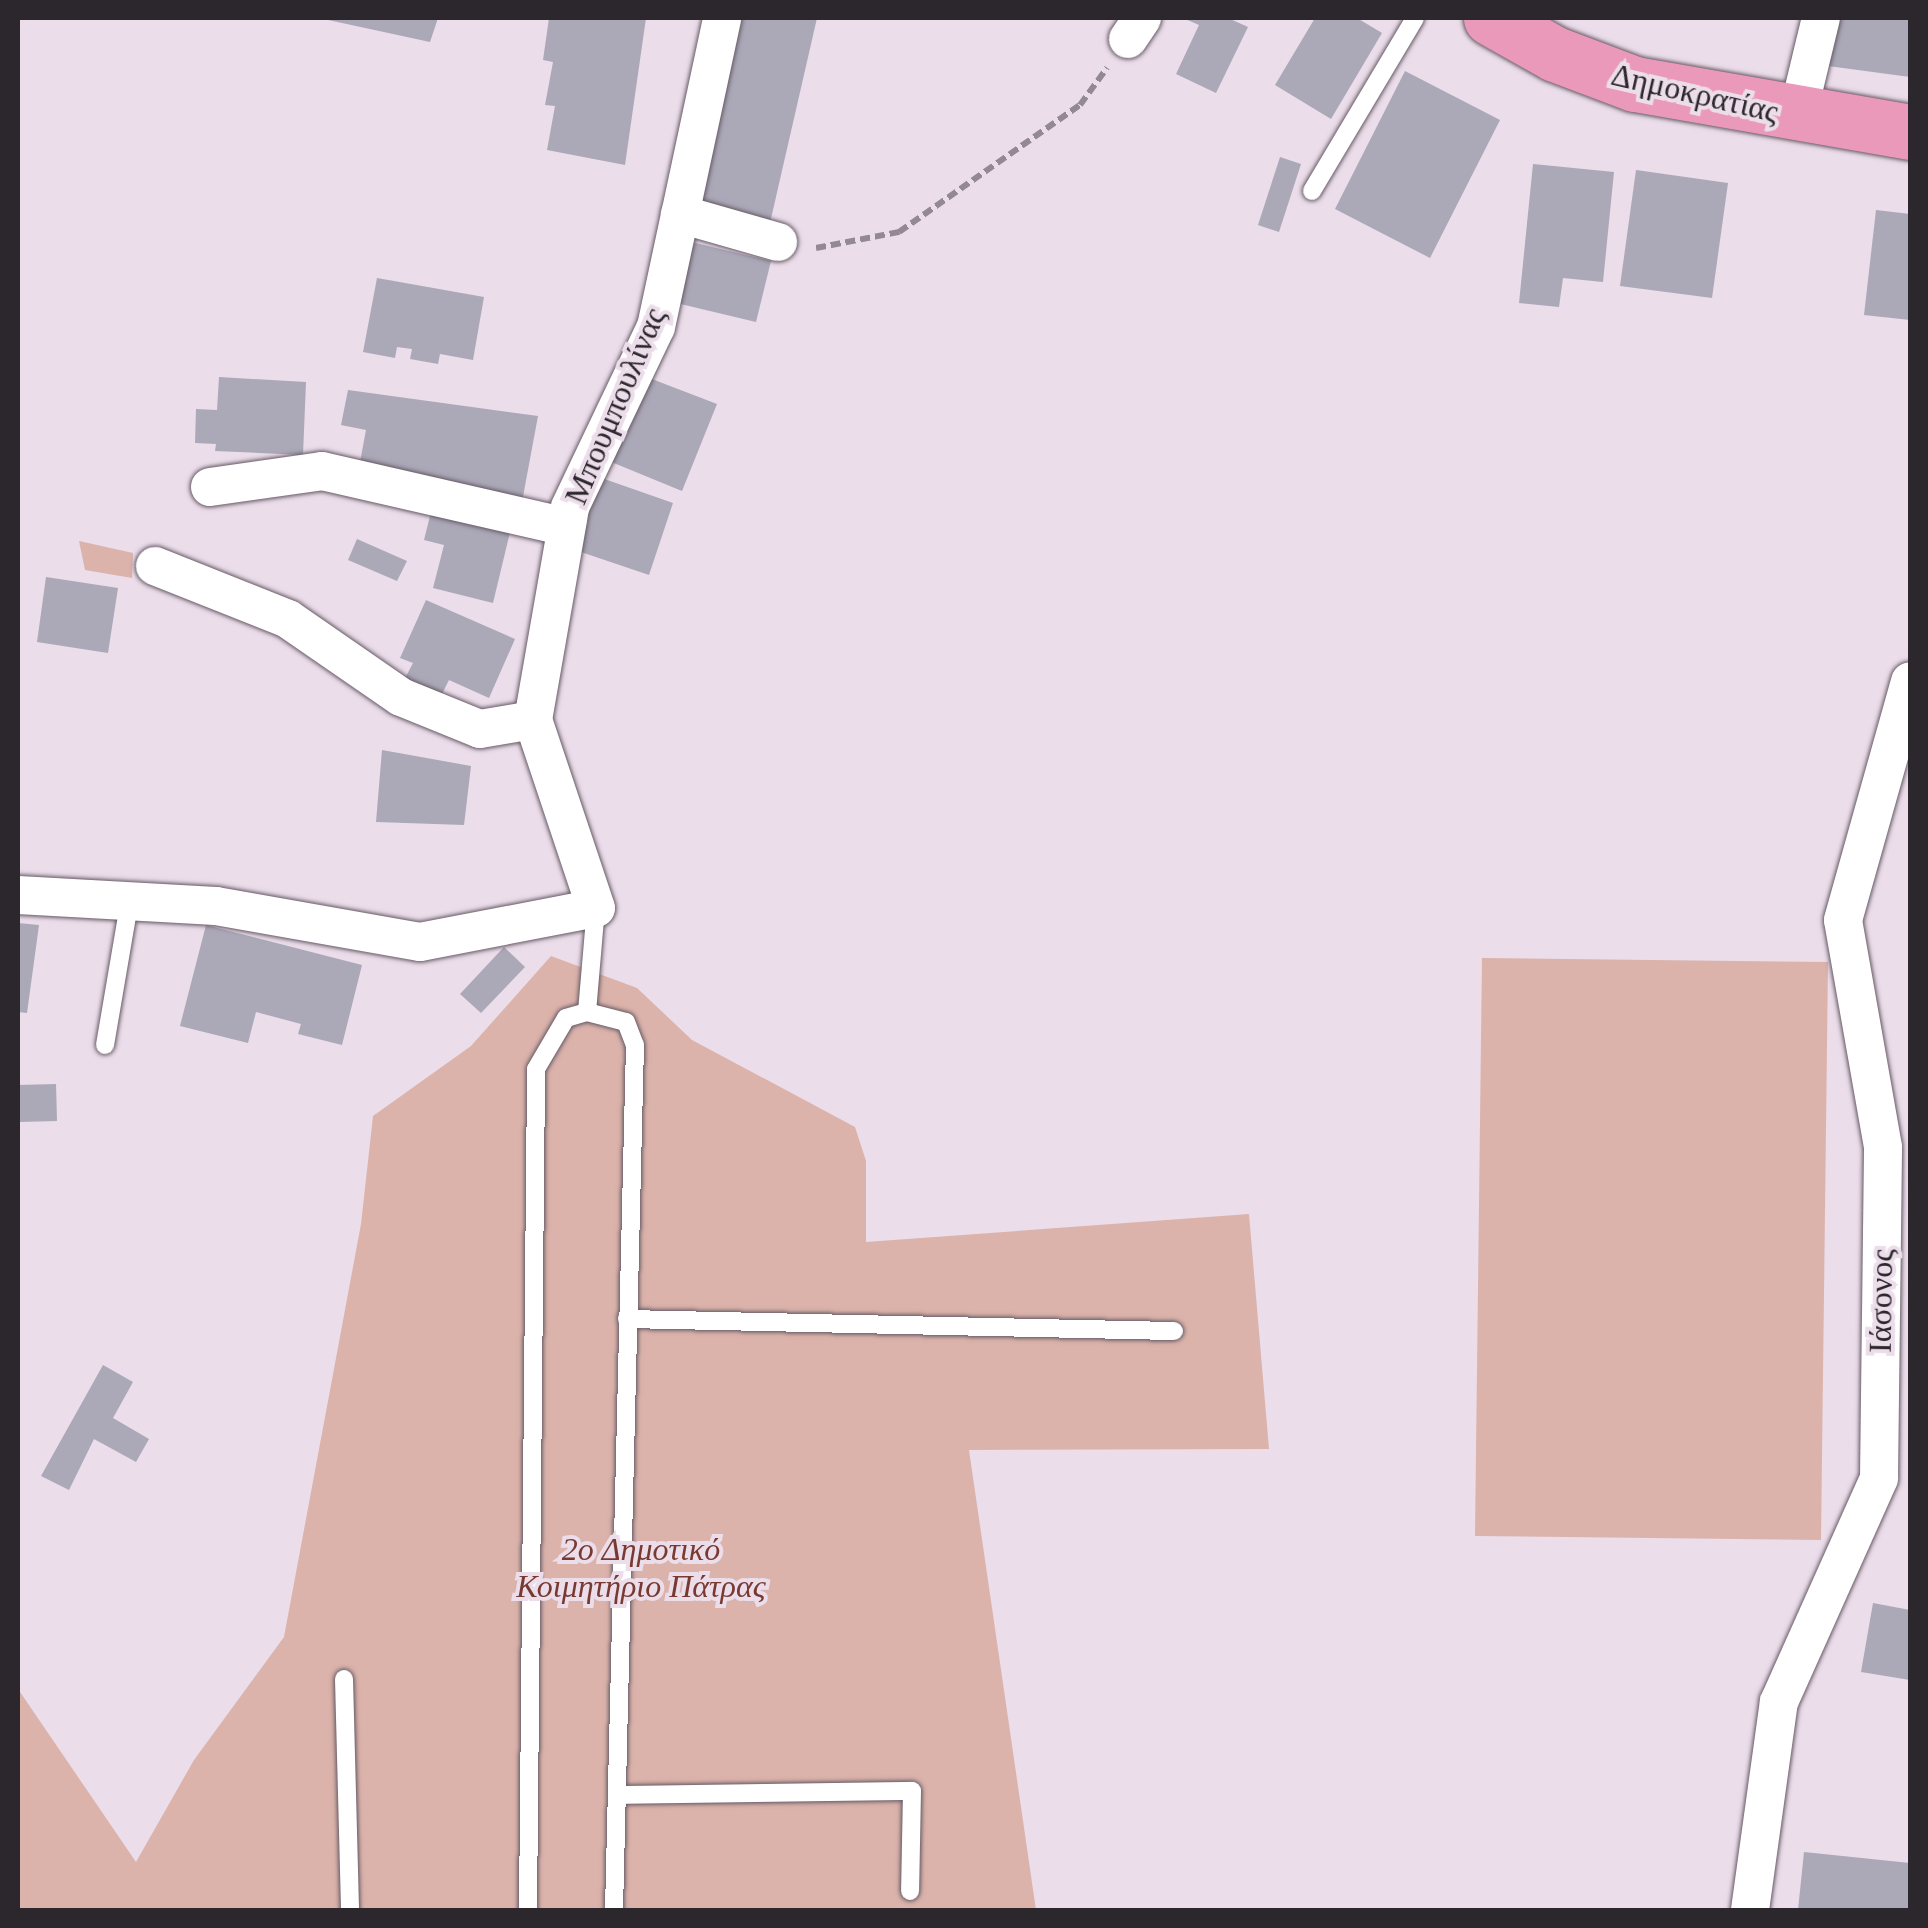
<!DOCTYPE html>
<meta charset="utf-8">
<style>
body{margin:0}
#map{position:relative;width:1928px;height:1928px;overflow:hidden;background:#ebddea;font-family:"Times New Roman",serif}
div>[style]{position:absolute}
.green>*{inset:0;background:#dbb3ab}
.building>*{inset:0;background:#aba8b8}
.path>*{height:6px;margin-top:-3px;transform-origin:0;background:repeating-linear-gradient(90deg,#938992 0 10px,transparent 0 15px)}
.roads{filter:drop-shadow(0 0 2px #665a65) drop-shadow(0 0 2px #665a65)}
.lane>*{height:18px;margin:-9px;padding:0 9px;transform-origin:9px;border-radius:9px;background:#fff}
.street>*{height:38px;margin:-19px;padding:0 19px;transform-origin:19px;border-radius:19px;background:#fff}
.primary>*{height:55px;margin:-27.5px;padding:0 27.5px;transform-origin:27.5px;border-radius:27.5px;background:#eb99ba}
span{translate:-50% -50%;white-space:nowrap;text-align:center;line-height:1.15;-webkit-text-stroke:8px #ebddea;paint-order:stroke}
.street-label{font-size:32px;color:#2c272c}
.park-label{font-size:32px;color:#783a30;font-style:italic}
.frame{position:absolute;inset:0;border:20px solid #2c272c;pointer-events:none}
</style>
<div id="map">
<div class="green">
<div style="clip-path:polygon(79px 541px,133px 553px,132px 578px,85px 570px)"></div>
<div style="clip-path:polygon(551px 956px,637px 988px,692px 1040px,855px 1127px,866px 1161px,866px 1242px,1249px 1214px,1269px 1449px,969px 1450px,1036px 1910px,18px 1910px,18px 1689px,136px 1862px,194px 1760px,284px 1637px,361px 1224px,373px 1116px,471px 1046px)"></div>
<div style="clip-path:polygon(1482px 958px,1828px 962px,1821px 1540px,1475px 1536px)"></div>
</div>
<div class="building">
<div style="clip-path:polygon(319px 18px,438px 18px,430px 42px)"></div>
<div style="clip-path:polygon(549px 18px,646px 18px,625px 165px,547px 150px,555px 106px,545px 105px,553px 62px,543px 60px)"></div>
<div style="clip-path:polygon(739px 18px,817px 18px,770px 223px,686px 203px)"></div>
<div style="clip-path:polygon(1183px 18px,1228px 18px,1248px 27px,1216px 93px,1176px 74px,1199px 25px)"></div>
<div style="clip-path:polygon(1315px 18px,1357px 18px,1382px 33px,1331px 119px,1275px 85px)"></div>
<div style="clip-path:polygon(1835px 18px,1910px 18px,1910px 77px,1828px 66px)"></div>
<div style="clip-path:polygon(1405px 71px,1500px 120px,1430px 258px,1335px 209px)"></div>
<div style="clip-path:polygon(1280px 157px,1301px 164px,1279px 232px,1258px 225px)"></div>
<div style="clip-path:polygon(1533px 164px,1614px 172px,1603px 282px,1563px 278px,1559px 307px,1519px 303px)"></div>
<div style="clip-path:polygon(1636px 170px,1728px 183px,1712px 298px,1620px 286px)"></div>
<div style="clip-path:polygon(1876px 210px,1910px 214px,1910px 320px,1864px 315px)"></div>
<div style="clip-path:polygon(683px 240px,771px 261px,756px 322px,668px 301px)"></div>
<div style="clip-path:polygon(377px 278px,484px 297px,473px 360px,440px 354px,438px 364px,410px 359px,412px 349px,397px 347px,395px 358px,363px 352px)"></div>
<div style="clip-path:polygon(644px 376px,717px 404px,682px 491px,604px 459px)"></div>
<div style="clip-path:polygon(219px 377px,306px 382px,303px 455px,215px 451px,216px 444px,195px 443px,196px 409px,217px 410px)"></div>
<div style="clip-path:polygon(348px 390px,538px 416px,522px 502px,360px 462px,366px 430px,341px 425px)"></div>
<div style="clip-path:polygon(593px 475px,673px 503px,649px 575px,578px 551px,588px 522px,580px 511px)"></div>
<div style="clip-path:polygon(432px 508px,511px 528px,493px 603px,433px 588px,444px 545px,424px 540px)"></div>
<div style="clip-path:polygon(357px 539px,407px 561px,397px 581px,348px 560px)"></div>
<div style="clip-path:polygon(46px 577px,118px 588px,108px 653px,37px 642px)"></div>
<div style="clip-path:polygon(426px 600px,515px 639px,489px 698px,449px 680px,438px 702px,402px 684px,413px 663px,400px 658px)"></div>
<div style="clip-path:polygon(382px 750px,471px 766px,464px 825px,376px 822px)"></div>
<div style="clip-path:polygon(18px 923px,39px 925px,27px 1013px,18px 1012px)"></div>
<div style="clip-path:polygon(206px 925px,362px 965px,342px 1045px,298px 1034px,301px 1024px,256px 1012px,248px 1043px,180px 1026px)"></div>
<div style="clip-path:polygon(504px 947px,525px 967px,481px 1013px,460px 994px)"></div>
<div style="clip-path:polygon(56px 1084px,57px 1121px,18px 1122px,18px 1085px)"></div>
<div style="clip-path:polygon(103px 1365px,133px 1382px,113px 1418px,149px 1439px,136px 1462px,94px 1439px,69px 1490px,41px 1476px)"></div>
<div style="clip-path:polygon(1873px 1603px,1910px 1610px,1910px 1680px,1861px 1672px)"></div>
<div style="clip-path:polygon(1804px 1852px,1910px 1863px,1910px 1910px,1798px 1910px)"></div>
</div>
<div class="path">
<div style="left:816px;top:248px;width:85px;rotate:-10.9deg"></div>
<div style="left:899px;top:232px;width:221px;rotate:-35.1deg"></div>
<div style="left:1080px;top:105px;width:46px;rotate:-53.9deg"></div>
</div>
<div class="roads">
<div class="lane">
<div style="left:1312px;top:191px;width:201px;rotate:-59.2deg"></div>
<div style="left:587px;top:1012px;width:40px;rotate:14.4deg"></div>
<div style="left:626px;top:1022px;width:25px;rotate:69deg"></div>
<div style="left:635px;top:1045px;width:865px;rotate:91.39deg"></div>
<div style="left:105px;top:1045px;width:148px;rotate:-80.3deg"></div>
<div style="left:627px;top:1319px;width:547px;rotate:1.26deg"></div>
<div style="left:344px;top:1679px;width:231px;rotate:88.5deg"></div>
<div style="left:617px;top:1795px;width:295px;rotate:-0.8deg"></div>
<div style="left:912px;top:1791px;width:100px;rotate:91.1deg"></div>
<div style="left:528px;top:1910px;width:841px;rotate:-89.45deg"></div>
<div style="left:536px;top:1069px;width:59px;rotate:-59.5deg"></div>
<div style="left:566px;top:1018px;width:22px;rotate:-16deg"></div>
<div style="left:587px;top:1012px;width:104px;rotate:-85.1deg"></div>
</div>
<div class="street">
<div style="left:1128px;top:39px;width:25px;rotate:-56deg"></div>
<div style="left:1797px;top:117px;width:102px;rotate:-76.4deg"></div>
<div style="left:680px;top:214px;width:102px;rotate:15.9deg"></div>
<div style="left:210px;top:487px;width:113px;rotate:-8.1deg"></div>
<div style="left:322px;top:471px;width:250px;rotate:12.9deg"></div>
<div style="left:155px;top:566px;width:143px;rotate:21.7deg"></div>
<div style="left:288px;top:619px;width:137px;rotate:34.6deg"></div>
<div style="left:401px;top:697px;width:85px;rotate:22.1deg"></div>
<div style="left:480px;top:729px;width:54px;rotate:-9.6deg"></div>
<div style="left:18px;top:895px;width:198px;rotate:3.2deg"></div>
<div style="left:216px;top:906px;width:207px;rotate:10deg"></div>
<div style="left:420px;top:942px;width:179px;rotate:-10.9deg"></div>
<div style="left:596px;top:908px;width:198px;rotate:-108.5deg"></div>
<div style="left:533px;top:720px;width:216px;rotate:-80.1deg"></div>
<div style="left:570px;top:507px;width:199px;rotate:-64.5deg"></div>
<div style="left:656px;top:327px;width:316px;rotate:-77.9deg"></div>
<div style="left:1750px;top:1910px;width:210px;rotate:-82.1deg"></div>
<div style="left:1779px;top:1702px;width:245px;rotate:-65.9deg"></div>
<div style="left:1879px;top:1478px;width:331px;rotate:-89.3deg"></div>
<div style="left:1883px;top:1147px;width:230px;rotate:-100deg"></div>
<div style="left:1843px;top:920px;width:248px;rotate:-74.3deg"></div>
</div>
<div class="primary">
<div style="left:1491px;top:18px;width:73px;rotate:29.4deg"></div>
<div style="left:1555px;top:54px;width:85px;rotate:20.6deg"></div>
<div style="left:1635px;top:84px;width:279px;rotate:9.9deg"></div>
</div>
</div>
<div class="street-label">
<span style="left:1695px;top:93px;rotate:13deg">Δημοκρατίας</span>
<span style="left:615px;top:406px;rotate:-67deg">Μπουμπουλίνας</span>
<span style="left:1881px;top:1301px;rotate:-89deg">Ιάσονος</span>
</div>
<div class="park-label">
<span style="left:641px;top:1568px">2o Δημοτικό<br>Κοιμητήριο Πάτρας</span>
</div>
<div class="frame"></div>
</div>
